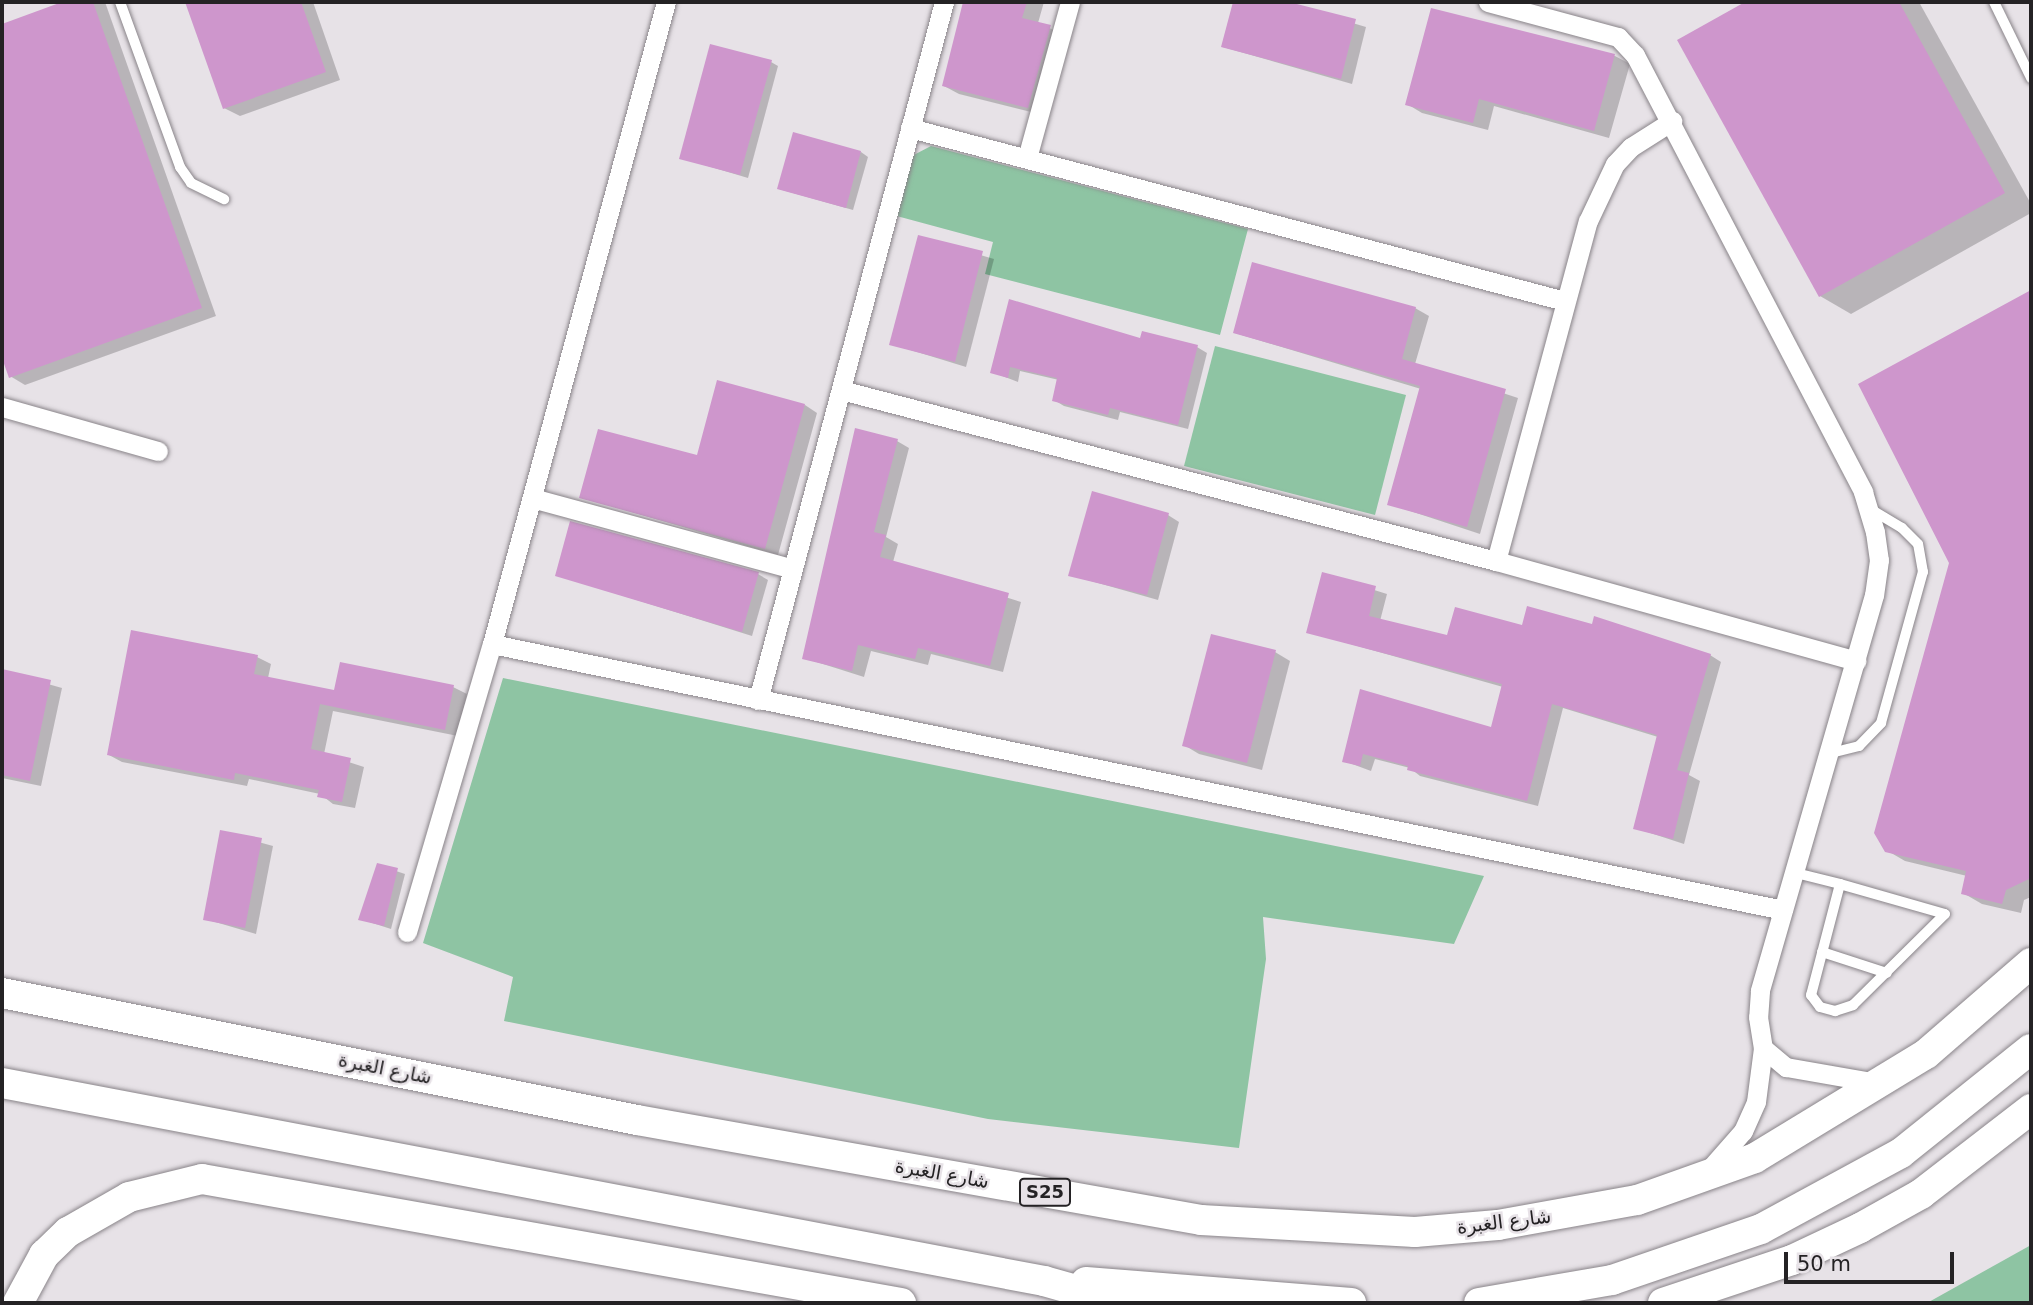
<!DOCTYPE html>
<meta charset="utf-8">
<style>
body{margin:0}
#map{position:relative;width:2033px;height:1305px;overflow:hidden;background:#e7e2e7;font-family:"DejaVu Sans","Noto Naskh Arabic",sans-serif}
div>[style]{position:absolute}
.green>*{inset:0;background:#8ec4a3}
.shadow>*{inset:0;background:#0003}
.building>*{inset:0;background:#ce96cc}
.roads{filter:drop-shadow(0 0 2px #898489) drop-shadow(0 0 2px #898489)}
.lane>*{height:10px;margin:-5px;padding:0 5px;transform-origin:5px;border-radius:5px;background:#fff}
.street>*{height:19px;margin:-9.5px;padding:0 9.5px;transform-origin:9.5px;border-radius:9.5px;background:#fff}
.primary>*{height:30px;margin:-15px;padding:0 15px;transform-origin:15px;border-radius:15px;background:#fff}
span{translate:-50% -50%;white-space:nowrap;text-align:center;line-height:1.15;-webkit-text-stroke:5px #e7e2e7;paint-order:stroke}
.shield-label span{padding:2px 5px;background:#e7e2e7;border:2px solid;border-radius:5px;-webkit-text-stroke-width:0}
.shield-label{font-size:18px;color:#242224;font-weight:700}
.street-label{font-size:19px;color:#242224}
.frame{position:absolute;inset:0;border:4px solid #242224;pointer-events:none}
.scale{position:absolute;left:1784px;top:1252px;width:170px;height:32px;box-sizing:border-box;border:4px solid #242224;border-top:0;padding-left:9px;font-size:21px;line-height:24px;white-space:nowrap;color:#242224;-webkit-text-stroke:5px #e7e2e7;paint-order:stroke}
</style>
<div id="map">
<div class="green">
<div style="clip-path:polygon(931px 146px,1248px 229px,1220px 335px,985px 274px,993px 242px,893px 215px,908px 158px)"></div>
<div style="clip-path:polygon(1215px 346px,1406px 395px,1375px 515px,1184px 466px)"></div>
<div style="clip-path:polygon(503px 678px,1484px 876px,1454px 944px,1263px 917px,1266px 959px,1239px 1148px,988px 1119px,504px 1021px,513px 977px,423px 943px)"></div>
<div style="clip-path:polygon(2031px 1245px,2031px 1303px,1927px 1303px)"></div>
</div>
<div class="shadow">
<div style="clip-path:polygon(67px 2px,105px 2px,216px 316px,25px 385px,10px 376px,2px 352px,2px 25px)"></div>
<div style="clip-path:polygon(187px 2px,313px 2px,340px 80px,240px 116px,224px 108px)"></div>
<div style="clip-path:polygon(965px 2px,1044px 2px,1038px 23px,1065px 35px,1043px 115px,959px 94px,944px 86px)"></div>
<div style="clip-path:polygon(1235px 2px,1282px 2px,1366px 27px,1352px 84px,1223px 47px)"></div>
<div style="clip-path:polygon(1749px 2px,1919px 2px,2031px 204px,2031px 213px,1851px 314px,1820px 296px,1679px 41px)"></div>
<div style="clip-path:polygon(1432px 10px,1615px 56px,1630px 64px,1609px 138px,1494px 106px,1488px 130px,1422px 113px,1407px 104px)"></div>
<div style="clip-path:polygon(771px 62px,778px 66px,748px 178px,681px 158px)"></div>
<div style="clip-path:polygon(861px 152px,868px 157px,853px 210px,779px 189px)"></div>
<div style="clip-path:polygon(919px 237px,994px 259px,966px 367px,891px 344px)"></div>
<div style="clip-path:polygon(2031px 292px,2031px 897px,2024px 900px,2021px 913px,1982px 904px,1963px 893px,1967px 876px,1905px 861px,1886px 850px,1951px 563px,1860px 384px)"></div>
<div style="clip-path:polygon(1010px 301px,1141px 340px,1197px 347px,1207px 353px,1188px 429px,1120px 412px,1118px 420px,1064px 406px,1054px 400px,1059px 380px,1020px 371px,1018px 382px,992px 372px)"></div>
<div style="clip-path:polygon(1415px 308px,1429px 316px,1415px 364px,1518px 398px,1480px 534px,1389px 504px,1421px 389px,1235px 333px)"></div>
<div style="clip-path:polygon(805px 405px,817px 413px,778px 555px,581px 497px,699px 457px)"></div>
<div style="clip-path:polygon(897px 441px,909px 448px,886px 537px,898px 544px,893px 562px,1021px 602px,1003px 672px,931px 654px,928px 665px,871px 651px,864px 677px,804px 658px)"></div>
<div style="clip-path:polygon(1168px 515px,1179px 522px,1158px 600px,1070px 575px)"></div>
<div style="clip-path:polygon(758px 574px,768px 580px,752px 636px,557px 575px)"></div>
<div style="clip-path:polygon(1323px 574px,1387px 594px,1380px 621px,1449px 638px,1524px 627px,1710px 655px,1721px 662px,1689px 775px,1700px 781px,1684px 844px,1635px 828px,1658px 737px,1563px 708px,1538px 806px,1420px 776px,1410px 768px,1375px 759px,1371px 771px,1344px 761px,1362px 691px,1492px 729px,1503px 687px,1308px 632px)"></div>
<div style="clip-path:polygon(1275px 652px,1290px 661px,1262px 770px,1199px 754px,1184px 745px)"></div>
<div style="clip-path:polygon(257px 657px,271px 664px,268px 678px,336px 692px,453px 687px,467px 694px,458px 736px,333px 711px,324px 754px,364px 767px,355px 808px,333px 804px,320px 794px,249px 779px,247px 786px,122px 762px,109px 755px)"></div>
<div style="clip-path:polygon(2px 671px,62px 688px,41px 786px,2px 778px)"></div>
<div style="clip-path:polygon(222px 832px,273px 846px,256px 934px,205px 919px)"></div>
<div style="clip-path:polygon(378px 865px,405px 874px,391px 929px,360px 919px)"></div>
</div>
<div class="building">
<div style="clip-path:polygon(62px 2px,93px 2px,202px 308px,9px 378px,2px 358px,2px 24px)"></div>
<div style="clip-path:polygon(185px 2px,301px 2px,326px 72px,223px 109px)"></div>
<div style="clip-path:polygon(963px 2px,1027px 2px,1022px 18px,1051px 25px,1028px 108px,942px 86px)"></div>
<div style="clip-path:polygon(1233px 2px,1289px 2px,1356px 19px,1341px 79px,1221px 47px)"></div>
<div style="clip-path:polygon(1745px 2px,1899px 2px,2005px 193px,1819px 297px,1677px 40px)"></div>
<div style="clip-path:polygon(1431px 8px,1615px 54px,1594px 131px,1479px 99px,1473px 123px,1405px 105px)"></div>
<div style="clip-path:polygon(710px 44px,772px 60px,740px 175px,679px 159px)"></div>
<div style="clip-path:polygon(793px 132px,861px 151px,846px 208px,777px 189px)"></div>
<div style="clip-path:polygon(918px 235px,983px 251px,955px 362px,889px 345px)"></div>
<div style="clip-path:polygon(1252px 262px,1416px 307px,1402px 359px,1506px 389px,1467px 527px,1387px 505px,1420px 386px,1233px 333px)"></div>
<div style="clip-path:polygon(2031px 290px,2031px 878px,2006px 890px,2002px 904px,1961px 894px,1966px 871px,1885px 852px,1874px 833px,1949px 563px,1858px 384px)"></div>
<div style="clip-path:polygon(1009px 299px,1140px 338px,1142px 331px,1198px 345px,1178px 425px,1110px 408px,1108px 415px,1052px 401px,1057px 378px,1010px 367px,1008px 378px,990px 373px)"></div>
<div style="clip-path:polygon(717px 380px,805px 404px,765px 549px,579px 498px,598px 429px,697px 455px)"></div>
<div style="clip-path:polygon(855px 428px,898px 439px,874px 532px,886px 535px,880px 557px,1009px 593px,990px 666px,918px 648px,915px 659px,858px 645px,852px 671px,802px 659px)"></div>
<div style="clip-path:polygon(1092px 491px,1169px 513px,1147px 595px,1068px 576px)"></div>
<div style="clip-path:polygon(570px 521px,759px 572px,742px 632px,555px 576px)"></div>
<div style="clip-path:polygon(1322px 572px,1376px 586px,1369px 616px,1447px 635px,1455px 607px,1522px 625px,1527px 606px,1592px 624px,1594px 616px,1711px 654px,1677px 770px,1689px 773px,1673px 839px,1633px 829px,1657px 735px,1552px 704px,1527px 801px,1407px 770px,1408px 766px,1363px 754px,1360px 766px,1342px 762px,1360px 689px,1491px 727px,1502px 684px,1306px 633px)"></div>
<div style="clip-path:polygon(131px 630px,258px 655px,254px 674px,334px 690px,340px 662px,454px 685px,445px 730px,320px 704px,311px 749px,351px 758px,342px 802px,317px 797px,319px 790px,235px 773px,234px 780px,107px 755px)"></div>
<div style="clip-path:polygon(1211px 634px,1276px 650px,1247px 763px,1182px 746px)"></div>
<div style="clip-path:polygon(2px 669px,51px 680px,30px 781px,2px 775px)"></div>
<div style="clip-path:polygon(220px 830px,262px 838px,245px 928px,203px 920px)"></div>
<div style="clip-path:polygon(377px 863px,398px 868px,384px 926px,358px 920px)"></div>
</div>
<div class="roads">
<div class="lane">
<div style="left:120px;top:2px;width:176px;rotate:70deg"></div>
<div style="left:180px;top:167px;width:19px;rotate:55deg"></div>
<div style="left:191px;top:183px;width:37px;rotate:26deg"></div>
<div style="left:1994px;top:2px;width:85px;rotate:64deg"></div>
<div style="left:1831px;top:753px;width:29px;rotate:-14deg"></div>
<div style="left:1859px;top:746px;width:32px;rotate:-46deg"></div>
<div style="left:1881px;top:723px;width:157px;rotate:-74.5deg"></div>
<div style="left:1923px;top:572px;width:28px;rotate:-100deg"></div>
<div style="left:1918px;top:544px;width:23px;rotate:-135deg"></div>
<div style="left:1902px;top:528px;width:37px;rotate:-149deg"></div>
<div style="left:1796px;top:873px;width:45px;rotate:14deg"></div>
<div style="left:1840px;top:884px;width:115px;rotate:104.6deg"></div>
<div style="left:1811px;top:995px;width:15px;rotate:53deg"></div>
<div style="left:1820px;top:1007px;width:16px;rotate:15deg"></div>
<div style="left:1835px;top:1011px;width:19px;rotate:-18deg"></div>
<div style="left:1853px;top:1005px;width:129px;rotate:-44.7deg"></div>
<div style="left:1945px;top:914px;width:109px;rotate:-164.1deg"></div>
<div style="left:1822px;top:952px;width:68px;rotate:17.9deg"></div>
</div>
<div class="street">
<div style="left:1488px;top:2px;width:135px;rotate:15.1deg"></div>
<div style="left:1618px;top:37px;width:25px;rotate:47deg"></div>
<div style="left:1635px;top:55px;width:493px;rotate:62.4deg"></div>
<div style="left:1863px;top:492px;width:42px;rotate:73.3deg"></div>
<div style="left:1875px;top:532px;width:28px;rotate:82deg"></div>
<div style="left:1879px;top:560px;width:35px;rotate:98deg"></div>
<div style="left:1874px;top:595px;width:412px;rotate:106.1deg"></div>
<div style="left:1760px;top:991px;width:26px;rotate:94deg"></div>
<div style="left:1758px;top:1017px;width:31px;rotate:81deg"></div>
<div style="left:1763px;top:1048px;width:54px;rotate:97.4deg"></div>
<div style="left:1756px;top:1102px;width:32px;rotate:114deg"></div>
<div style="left:1743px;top:1131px;width:53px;rotate:131.2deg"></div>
<div style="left:910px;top:128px;width:677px;rotate:14.8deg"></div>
<div style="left:1027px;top:158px;width:162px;rotate:-74.6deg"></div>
<div style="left:841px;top:390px;width:677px;rotate:14.63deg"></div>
<div style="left:1496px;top:561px;width:374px;rotate:15.5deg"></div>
<div style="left:2px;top:407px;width:162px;rotate:15.8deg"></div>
<div style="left:532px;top:498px;width:270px;rotate:15.2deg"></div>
<div style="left:1496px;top:561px;width:352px;rotate:-74.9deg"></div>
<div style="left:1588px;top:221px;width:63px;rotate:-64.7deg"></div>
<div style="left:1615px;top:164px;width:23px;rotate:-47deg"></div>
<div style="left:1631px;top:147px;width:49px;rotate:-32.4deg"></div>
<div style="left:492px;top:644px;width:1318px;rotate:11.64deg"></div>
<div style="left:758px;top:700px;width:722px;rotate:-75.08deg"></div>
<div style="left:407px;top:932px;width:300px;rotate:-73.6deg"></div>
<div style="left:492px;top:644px;width:665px;rotate:-74.84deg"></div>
<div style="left:1763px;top:1048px;width:30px;rotate:40deg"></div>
<div style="left:1786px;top:1067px;width:93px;rotate:9.9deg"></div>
</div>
<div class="primary">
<div style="left:2px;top:993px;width:648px;rotate:11.31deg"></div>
<div style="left:637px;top:1120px;width:573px;rotate:10.05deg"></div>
<div style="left:1201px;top:1220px;width:214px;rotate:3.2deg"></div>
<div style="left:1415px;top:1232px;width:83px;rotate:-4.8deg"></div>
<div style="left:1498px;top:1225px;width:141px;rotate:-10.2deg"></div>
<div style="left:1637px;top:1200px;width:125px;rotate:-19.6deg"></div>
<div style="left:1755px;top:1158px;width:200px;rotate:-31.3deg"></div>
<div style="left:1926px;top:1054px;width:139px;rotate:-40.9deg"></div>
<div style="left:2px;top:1083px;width:1061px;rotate:10.76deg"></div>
<div style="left:1044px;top:1281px;width:81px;rotate:15.8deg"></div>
<div style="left:1086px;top:1282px;width:266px;rotate:4.5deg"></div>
<div style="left:18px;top:1303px;width:55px;rotate:-61.6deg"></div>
<div style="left:44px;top:1255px;width:33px;rotate:-44deg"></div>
<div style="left:68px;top:1232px;width:70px;rotate:-29.8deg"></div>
<div style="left:129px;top:1197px;width:75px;rotate:-13.9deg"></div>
<div style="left:202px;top:1179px;width:710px;rotate:10.06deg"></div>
<div style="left:1479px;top:1303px;width:135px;rotate:-9.8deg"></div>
<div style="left:1612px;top:1280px;width:157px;rotate:-18.9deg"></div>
<div style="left:1761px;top:1229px;width:159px;rotate:-28.5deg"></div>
<div style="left:1901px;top:1153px;width:166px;rotate:-38.7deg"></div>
<div style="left:1663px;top:1303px;width:136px;rotate:-18.4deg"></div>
<div style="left:1792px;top:1260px;width:75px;rotate:-25.2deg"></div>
<div style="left:1860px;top:1228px;width:70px;rotate:-29.1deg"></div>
<div style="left:1921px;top:1194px;width:139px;rotate:-37.7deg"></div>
</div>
</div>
<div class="shield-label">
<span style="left:1045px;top:1192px">S25</span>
</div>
<div class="street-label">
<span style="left:385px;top:1069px;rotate:11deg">شارع الغبرة</span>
<span style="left:942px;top:1174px;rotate:10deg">شارع الغبرة</span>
<span style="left:1504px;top:1222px;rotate:-7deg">شارع الغبرة</span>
</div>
<div class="frame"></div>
<div class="scale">50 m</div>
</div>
